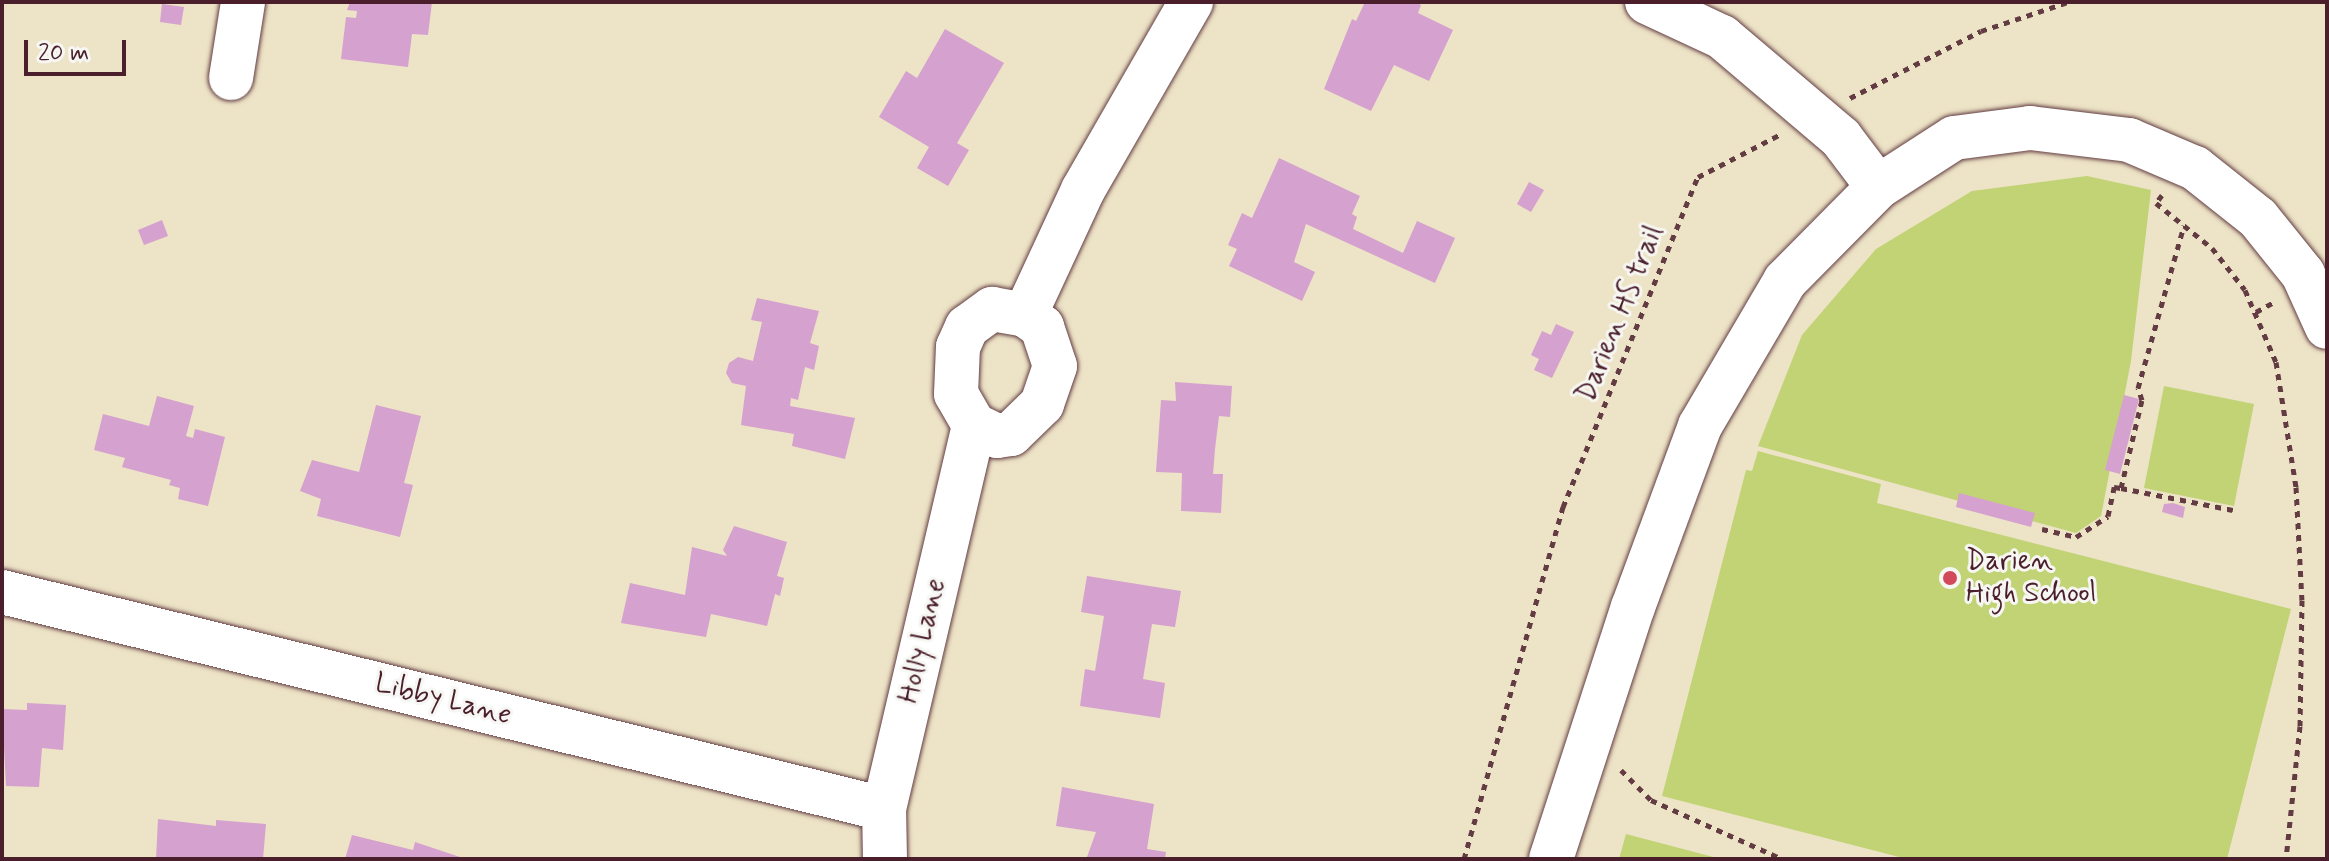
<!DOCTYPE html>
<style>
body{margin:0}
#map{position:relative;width:2329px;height:861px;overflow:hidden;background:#ede3c6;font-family:Mynerve,sans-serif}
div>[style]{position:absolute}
.green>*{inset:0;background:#c1d375}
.building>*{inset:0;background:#d5a1ce}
.path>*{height:5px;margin-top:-2.5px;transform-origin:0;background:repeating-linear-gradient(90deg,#623c42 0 6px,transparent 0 12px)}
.roads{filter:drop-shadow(0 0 2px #623c42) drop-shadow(0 0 2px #623c42)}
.minor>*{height:44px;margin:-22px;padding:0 22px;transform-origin:22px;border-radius:22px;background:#fff}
.dots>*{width:22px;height:22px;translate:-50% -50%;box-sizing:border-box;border:4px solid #f6f6f2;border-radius:50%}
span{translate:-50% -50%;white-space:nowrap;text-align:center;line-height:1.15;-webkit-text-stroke:6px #f6f6f2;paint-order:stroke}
.street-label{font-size:28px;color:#4a1f2b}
.poi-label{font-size:28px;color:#4a1f2b}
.left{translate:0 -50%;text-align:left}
.frame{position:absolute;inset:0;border:4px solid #4a1f2b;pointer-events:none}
.scale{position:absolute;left:24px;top:40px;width:102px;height:36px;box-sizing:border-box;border:4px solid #4a1f2b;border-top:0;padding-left:10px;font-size:24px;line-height:28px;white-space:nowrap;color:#4a1f2b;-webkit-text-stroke:6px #f6f6f2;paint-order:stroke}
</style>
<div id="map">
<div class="green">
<div style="clip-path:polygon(2087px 176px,2151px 190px,2131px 361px,2101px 516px,2076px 533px,1758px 446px,1802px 335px,1876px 249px,1972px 191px)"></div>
<div style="clip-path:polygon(2164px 386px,2254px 404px,2234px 506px,2144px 488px)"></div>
<div style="clip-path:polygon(1758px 451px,1881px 484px,1877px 503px,2291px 609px,2227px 859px,1907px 859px,1662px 796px,1746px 470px,1752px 471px)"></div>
<div style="clip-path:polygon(1626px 834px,1721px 859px,1619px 859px)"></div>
</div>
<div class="building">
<div style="clip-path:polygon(350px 2px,432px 2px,428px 35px,412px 34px,408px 67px,341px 59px,346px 17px,356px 18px,357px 11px,347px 10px)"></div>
<div style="clip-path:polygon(1365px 2px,1416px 2px,1421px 5px,1418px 13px,1453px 30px,1429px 81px,1394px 65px,1371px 111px,1324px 89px,1352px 19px,1356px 21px)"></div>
<div style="clip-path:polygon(162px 4px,184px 7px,181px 25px,160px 22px)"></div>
<div style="clip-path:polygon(945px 29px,1004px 63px,957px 143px,969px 150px,948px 186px,917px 168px,929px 147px,879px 117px,906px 71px,917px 78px)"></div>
<div style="clip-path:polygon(1279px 158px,1360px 196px,1352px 214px,1357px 217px,1353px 229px,1403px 253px,1417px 221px,1455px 238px,1435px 283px,1306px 224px,1294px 262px,1315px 272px,1302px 301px,1229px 266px,1237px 249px,1228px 245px,1242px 213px,1252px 218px)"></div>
<div style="clip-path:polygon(1529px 182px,1544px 190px,1531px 212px,1517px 204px)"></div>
<div style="clip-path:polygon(162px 220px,168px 236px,144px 245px,138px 230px)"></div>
<div style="clip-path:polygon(757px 298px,819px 311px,810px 343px,819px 346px,814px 370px,805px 367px,798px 400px,791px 398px,790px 406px,855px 418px,845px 459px,792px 446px,794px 434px,741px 425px,746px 386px,732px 383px,726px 373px,729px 363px,738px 357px,753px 361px,762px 322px,751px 320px)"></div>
<div style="clip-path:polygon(1556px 324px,1574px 332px,1552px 378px,1534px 370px,1539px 359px,1531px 355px,1542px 331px,1551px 335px)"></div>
<div style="clip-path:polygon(1175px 382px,1232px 386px,1230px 417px,1219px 416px,1215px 449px,1213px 474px,1223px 474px,1221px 513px,1181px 511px,1182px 473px,1156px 472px,1161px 400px,1176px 401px)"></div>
<div style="clip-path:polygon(2124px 395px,2139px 399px,2120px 474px,2105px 470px)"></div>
<div style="clip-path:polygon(157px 396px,194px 406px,186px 436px,193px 438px,195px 429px,225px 437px,208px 506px,178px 499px,180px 488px,169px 485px,171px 480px,122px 467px,125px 458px,94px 450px,103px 414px,149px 426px)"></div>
<div style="clip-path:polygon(376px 405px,421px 416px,404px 483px,413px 485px,400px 537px,317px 516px,321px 499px,300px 491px,312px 460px,359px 472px)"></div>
<div style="clip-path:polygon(1959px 493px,2035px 513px,2031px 527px,1956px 507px)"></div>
<div style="clip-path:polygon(2173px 503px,2185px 507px,2183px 518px,2162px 512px,2164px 504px)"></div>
<div style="clip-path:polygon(734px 526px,787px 542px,777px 576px,784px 578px,780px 596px,775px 594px,767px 626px,711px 614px,706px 637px,621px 623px,630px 583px,685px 595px,692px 547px,727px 556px,723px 550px)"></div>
<div style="clip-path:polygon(1087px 576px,1181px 591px,1175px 627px,1152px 624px,1143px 679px,1165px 683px,1160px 718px,1080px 706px,1085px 669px,1095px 671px,1104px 616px,1081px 612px)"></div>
<div style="clip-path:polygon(27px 703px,66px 705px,63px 750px,42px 748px,39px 787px,6px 786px,2px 709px,27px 710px)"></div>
<div style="clip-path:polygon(1062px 787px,1154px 804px,1147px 849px,1166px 852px,1165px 859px,1087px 857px,1096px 832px,1056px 826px)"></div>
<div style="clip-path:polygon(158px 819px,216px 826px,216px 820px,266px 824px,263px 859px,156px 859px)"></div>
<div style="clip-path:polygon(352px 835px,413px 850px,415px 842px,466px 859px,345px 859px)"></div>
</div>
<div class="path">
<div style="left:1850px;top:98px;width:147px;rotate:-27.1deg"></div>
<div style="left:1981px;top:31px;width:92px;rotate:-18.4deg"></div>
<div style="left:2162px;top:195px;width:10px;rotate:127deg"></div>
<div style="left:2156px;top:203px;width:72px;rotate:38.8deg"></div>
<div style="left:2212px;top:248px;width:53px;rotate:51.8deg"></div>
<div style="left:2245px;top:290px;width:78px;rotate:66.7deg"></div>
<div style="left:2276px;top:362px;width:127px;rotate:80.9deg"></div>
<div style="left:2296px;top:487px;width:113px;rotate:87deg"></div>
<div style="left:2302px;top:600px;width:126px;rotate:90.9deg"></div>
<div style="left:2300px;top:726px;width:134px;rotate:96deg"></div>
<div style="left:2256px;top:312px;width:23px;rotate:-29deg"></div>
<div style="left:2121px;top:488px;width:114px;rotate:11.1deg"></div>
<div style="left:2042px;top:529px;width:35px;rotate:13deg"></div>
<div style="left:2076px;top:537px;width:38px;rotate:-33deg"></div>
<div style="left:2108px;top:516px;width:30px;rotate:-78deg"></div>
<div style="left:2114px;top:487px;width:7px;rotate:8deg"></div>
<div style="left:2121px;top:488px;width:90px;rotate:-76.6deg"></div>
<div style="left:2142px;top:400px;width:13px;rotate:-108deg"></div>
<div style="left:2138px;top:388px;width:169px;rotate:-74.2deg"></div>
<div style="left:1621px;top:770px;width:42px;rotate:45deg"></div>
<div style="left:1651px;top:800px;width:144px;rotate:24.2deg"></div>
<div style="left:1464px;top:859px;width:366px;rotate:-74.3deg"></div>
<div style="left:1563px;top:507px;width:357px;rotate:-67.8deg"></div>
<div style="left:1698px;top:177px;width:93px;rotate:-27.4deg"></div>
</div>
<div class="roads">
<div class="minor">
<div style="left:1647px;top:2px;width:83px;rotate:25deg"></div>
<div style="left:1722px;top:37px;width:156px;rotate:40.3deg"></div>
<div style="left:1841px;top:138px;width:61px;rotate:52.9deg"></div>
<div style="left:231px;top:78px;width:77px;rotate:-81deg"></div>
<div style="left:992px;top:309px;width:34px;rotate:10deg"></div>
<div style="left:1025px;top:315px;width:21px;rotate:35deg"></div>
<div style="left:1042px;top:327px;width:41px;rotate:71.6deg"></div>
<div style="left:1055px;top:366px;width:40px;rotate:108.9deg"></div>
<div style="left:1042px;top:404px;width:43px;rotate:135.9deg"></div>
<div style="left:1011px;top:434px;width:14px;rotate:172deg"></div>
<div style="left:997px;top:436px;width:25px;rotate:-154deg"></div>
<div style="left:974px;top:425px;width:36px;rotate:-120deg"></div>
<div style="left:956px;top:394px;width:47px;rotate:-87.6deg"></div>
<div style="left:958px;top:347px;width:22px;rotate:-66deg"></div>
<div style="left:967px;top:327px;width:31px;rotate:-36deg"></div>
<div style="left:1025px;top:315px;width:138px;rotate:-65.1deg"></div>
<div style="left:1083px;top:190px;width:217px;rotate:-60.1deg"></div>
<div style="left:2px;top:592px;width:908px;rotate:13.82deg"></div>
<div style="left:885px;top:859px;width:50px;rotate:-91.1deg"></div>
<div style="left:884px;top:809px;width:394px;rotate:-76.8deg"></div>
<div style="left:1551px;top:859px;width:265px;rotate:-72deg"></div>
<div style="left:1633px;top:607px;width:193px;rotate:-69.7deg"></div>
<div style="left:1700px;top:426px;width:168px;rotate:-59.6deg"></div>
<div style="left:1785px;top:281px;width:132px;rotate:-45.3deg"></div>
<div style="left:1878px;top:187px;width:90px;rotate:-32.8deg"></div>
<div style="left:1954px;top:138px;width:77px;rotate:-7.5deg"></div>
<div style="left:2030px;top:128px;width:100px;rotate:6.9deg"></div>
<div style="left:2129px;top:140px;width:72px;rotate:23deg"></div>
<div style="left:2195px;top:168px;width:80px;rotate:38.4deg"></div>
<div style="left:2258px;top:218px;width:72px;rotate:51.2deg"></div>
<div style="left:2303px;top:274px;width:58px;rotate:65.6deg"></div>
</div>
</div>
<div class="dots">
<div style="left:1950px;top:578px;background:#d1495b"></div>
</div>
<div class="street-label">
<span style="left:1621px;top:314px;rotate:-68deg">Darien HS trail</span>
<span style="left:923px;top:641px;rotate:-77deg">Holly Lane</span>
<span style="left:443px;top:700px;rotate:14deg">Libby Lane</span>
</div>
<div class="poi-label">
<span class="left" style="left:1966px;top:578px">Darien<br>High School</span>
</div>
<div class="frame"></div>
<div class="scale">20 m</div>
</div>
